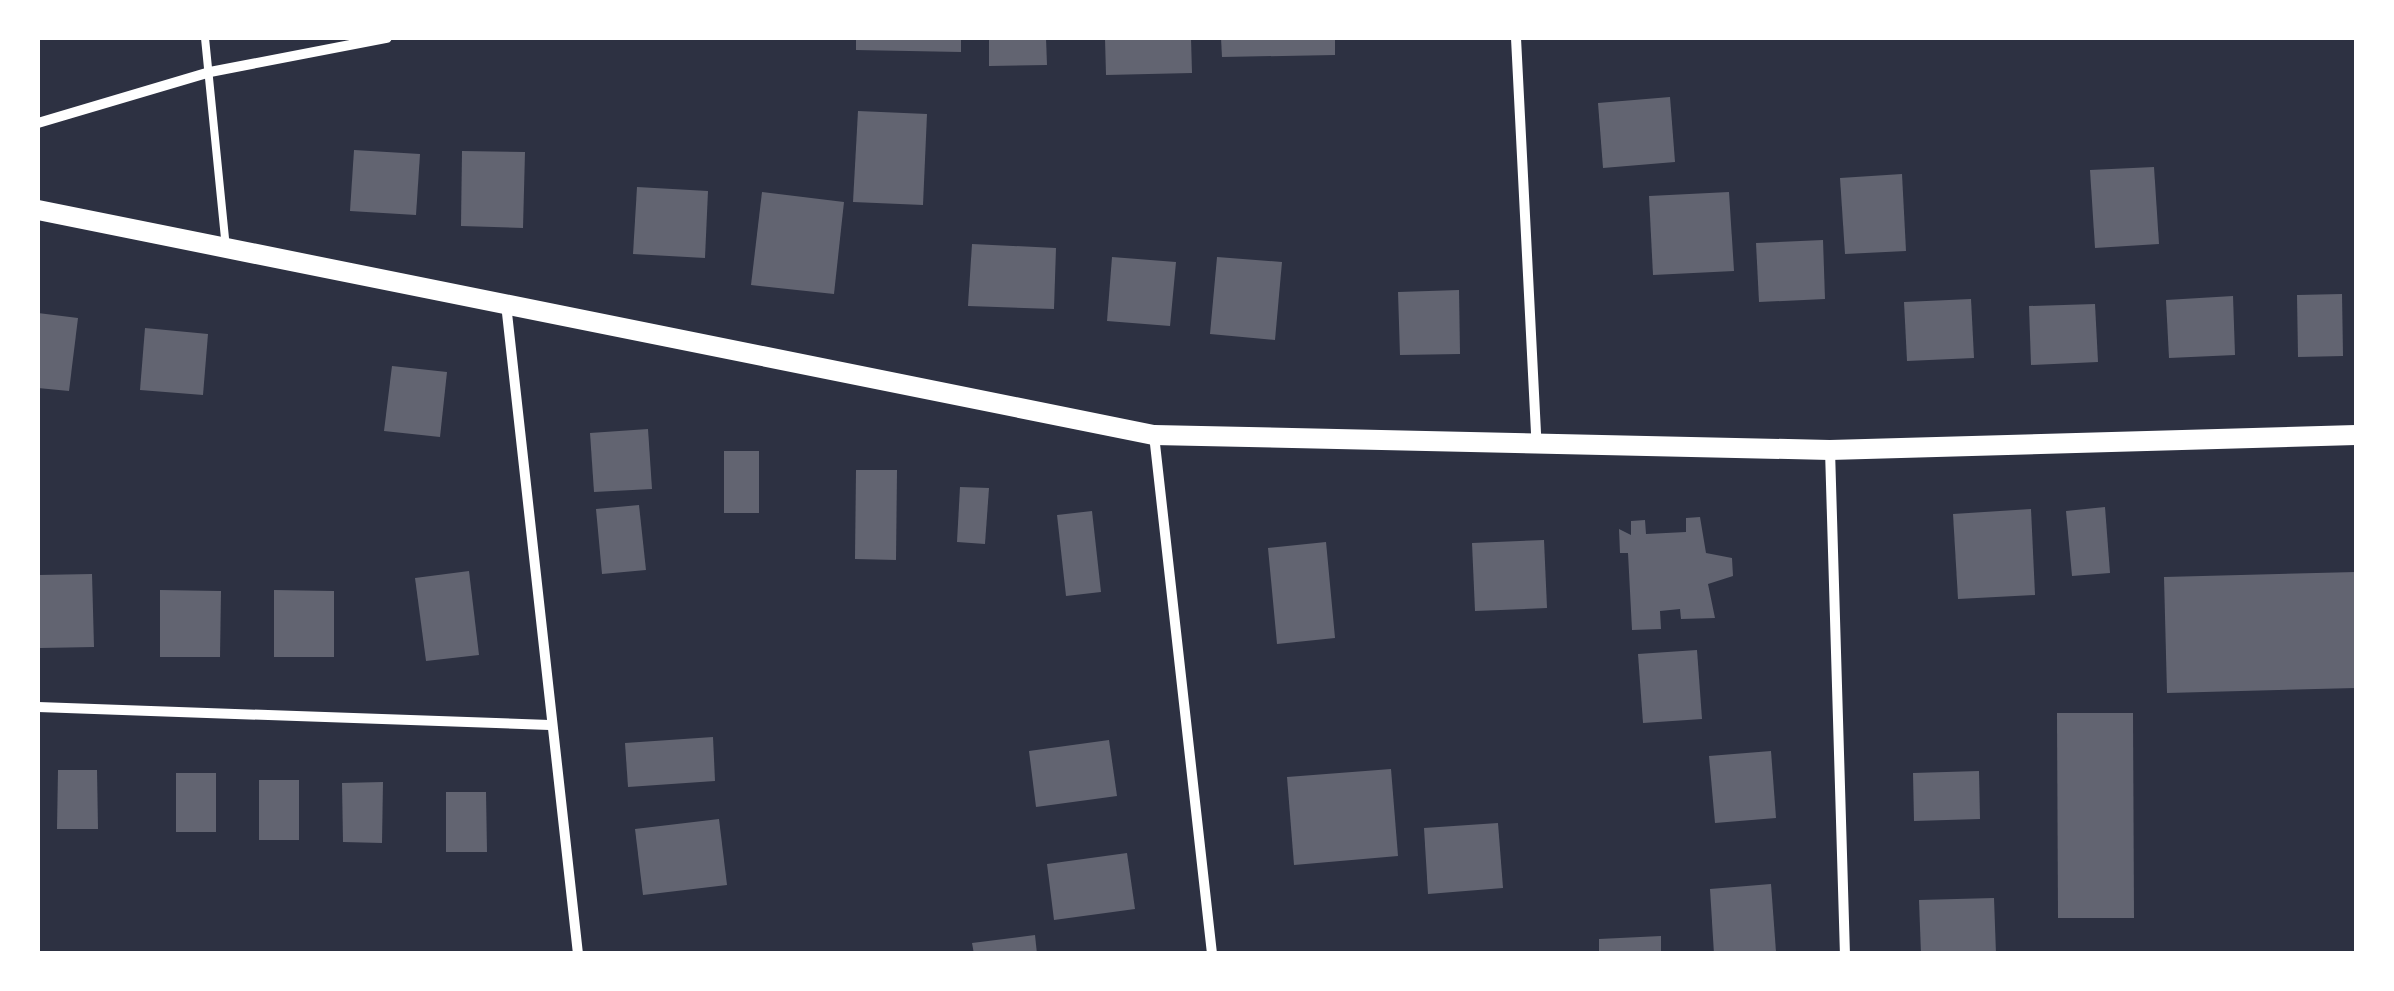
<!DOCTYPE html>
<style>
body{margin:0}
#map{position:relative;width:2394px;height:991px;overflow:hidden;background:#2d3142;font-family:"IBM Plex Sans",sans-serif}
div>[style]{position:absolute}
.building>*{inset:0;background:#626471}
.service>*{height:8px;margin:-4px;padding:0 4px;transform-origin:4px;border-radius:4px;background:#fff}
.minor>*{height:10px;margin:-5px;padding:0 5px;transform-origin:5px;border-radius:5px;background:#fff}
.secondary>*{height:20px;margin:-10px;padding:0 10px;transform-origin:10px;border-radius:10px;background:#fff}
span{translate:-50% -50%;white-space:nowrap;text-align:center;line-height:1.15;-webkit-text-stroke:8px #fff;paint-order:stroke}
.frame{position:absolute;inset:0;border:40px solid #fff;pointer-events:none}
</style>
<div id="map">
<div class="building">
<div style="clip-path:polygon(856px 38px,961px 38px,961px 52px,856px 50px)"></div>
<div style="clip-path:polygon(989px 38px,1046px 38px,1047px 65px,989px 66px)"></div>
<div style="clip-path:polygon(1105px 38px,1191px 38px,1192px 73px,1106px 75px)"></div>
<div style="clip-path:polygon(1221px 38px,1335px 38px,1335px 55px,1222px 57px)"></div>
<div style="clip-path:polygon(1670px 97px,1675px 162px,1603px 168px,1598px 103px)"></div>
<div style="clip-path:polygon(858px 111px,927px 114px,923px 205px,853px 202px)"></div>
<div style="clip-path:polygon(354px 150px,420px 154px,416px 215px,350px 211px)"></div>
<div style="clip-path:polygon(462px 151px,525px 152px,523px 228px,461px 226px)"></div>
<div style="clip-path:polygon(2154px 167px,2159px 244px,2095px 248px,2090px 170px)"></div>
<div style="clip-path:polygon(1902px 174px,1906px 251px,1845px 254px,1840px 178px)"></div>
<div style="clip-path:polygon(637px 187px,708px 191px,705px 258px,633px 254px)"></div>
<div style="clip-path:polygon(762px 192px,844px 202px,834px 294px,751px 285px)"></div>
<div style="clip-path:polygon(1729px 192px,1734px 271px,1653px 275px,1649px 196px)"></div>
<div style="clip-path:polygon(1823px 240px,1825px 299px,1759px 302px,1756px 243px)"></div>
<div style="clip-path:polygon(972px 244px,1056px 248px,1054px 309px,968px 306px)"></div>
<div style="clip-path:polygon(1112px 257px,1176px 262px,1170px 326px,1107px 321px)"></div>
<div style="clip-path:polygon(1217px 257px,1282px 262px,1275px 340px,1210px 334px)"></div>
<div style="clip-path:polygon(1459px 290px,1460px 354px,1400px 355px,1398px 292px)"></div>
<div style="clip-path:polygon(2342px 294px,2343px 356px,2298px 357px,2297px 295px)"></div>
<div style="clip-path:polygon(2233px 296px,2235px 355px,2169px 358px,2166px 300px)"></div>
<div style="clip-path:polygon(1971px 299px,1974px 358px,1907px 361px,1904px 302px)"></div>
<div style="clip-path:polygon(2095px 304px,2098px 362px,2031px 365px,2029px 306px)"></div>
<div style="clip-path:polygon(38px 313px,78px 318px,69px 391px,38px 388px)"></div>
<div style="clip-path:polygon(145px 328px,208px 334px,203px 395px,140px 390px)"></div>
<div style="clip-path:polygon(392px 366px,447px 372px,440px 437px,384px 431px)"></div>
<div style="clip-path:polygon(648px 429px,652px 489px,594px 492px,590px 433px)"></div>
<div style="clip-path:polygon(724px 451px,759px 451px,759px 513px,724px 513px)"></div>
<div style="clip-path:polygon(856px 470px,897px 470px,896px 560px,855px 559px)"></div>
<div style="clip-path:polygon(960px 487px,989px 488px,985px 544px,957px 542px)"></div>
<div style="clip-path:polygon(639px 505px,646px 570px,602px 574px,596px 509px)"></div>
<div style="clip-path:polygon(2105px 507px,2110px 573px,2072px 576px,2066px 511px)"></div>
<div style="clip-path:polygon(2031px 509px,2035px 595px,1958px 599px,1953px 514px)"></div>
<div style="clip-path:polygon(1092px 511px,1101px 592px,1066px 596px,1057px 515px)"></div>
<div style="clip-path:polygon(1700px 517px,1706px 553px,1732px 558px,1733px 576px,1708px 584px,1715px 618px,1681px 619px,1680px 609px,1660px 611px,1661px 629px,1632px 630px,1628px 553px,1620px 553px,1619px 529px,1631px 535px,1631px 521px,1645px 520px,1646px 534px,1686px 532px,1686px 518px)"></div>
<div style="clip-path:polygon(1544px 540px,1547px 608px,1475px 611px,1472px 543px)"></div>
<div style="clip-path:polygon(1326px 542px,1335px 638px,1277px 644px,1268px 548px)"></div>
<div style="clip-path:polygon(469px 571px,479px 655px,426px 661px,415px 578px)"></div>
<div style="clip-path:polygon(2356px 572px,2356px 688px,2167px 693px,2164px 577px)"></div>
<div style="clip-path:polygon(92px 574px,94px 647px,40px 648px,38px 575px)"></div>
<div style="clip-path:polygon(160px 590px,221px 591px,220px 657px,160px 657px)"></div>
<div style="clip-path:polygon(274px 590px,334px 591px,334px 657px,274px 657px)"></div>
<div style="clip-path:polygon(1697px 650px,1702px 719px,1643px 723px,1638px 654px)"></div>
<div style="clip-path:polygon(2057px 713px,2133px 713px,2134px 918px,2058px 918px)"></div>
<div style="clip-path:polygon(713px 737px,715px 781px,628px 787px,625px 743px)"></div>
<div style="clip-path:polygon(1109px 740px,1117px 796px,1036px 807px,1029px 751px)"></div>
<div style="clip-path:polygon(1771px 751px,1776px 818px,1715px 823px,1709px 756px)"></div>
<div style="clip-path:polygon(1391px 769px,1398px 856px,1294px 865px,1287px 777px)"></div>
<div style="clip-path:polygon(58px 770px,97px 770px,98px 829px,57px 829px)"></div>
<div style="clip-path:polygon(1979px 771px,1980px 819px,1914px 821px,1913px 773px)"></div>
<div style="clip-path:polygon(176px 773px,216px 773px,216px 832px,176px 832px)"></div>
<div style="clip-path:polygon(259px 780px,299px 780px,299px 840px,259px 840px)"></div>
<div style="clip-path:polygon(383px 782px,382px 843px,343px 842px,342px 783px)"></div>
<div style="clip-path:polygon(446px 792px,486px 792px,487px 852px,446px 852px)"></div>
<div style="clip-path:polygon(719px 819px,727px 885px,643px 895px,635px 829px)"></div>
<div style="clip-path:polygon(1498px 823px,1503px 888px,1428px 894px,1424px 828px)"></div>
<div style="clip-path:polygon(1127px 853px,1135px 909px,1054px 920px,1047px 864px)"></div>
<div style="clip-path:polygon(1771px 884px,1776px 952px,1714px 954px,1710px 889px)"></div>
<div style="clip-path:polygon(1994px 898px,1996px 954px,1921px 954px,1919px 900px)"></div>
<div style="clip-path:polygon(1035px 935px,1037px 954px,974px 954px,972px 943px)"></div>
<div style="clip-path:polygon(1661px 936px,1661px 954px,1599px 954px,1599px 939px)"></div>
</div>
<div class="service">
<div style="left:205px;top:38px;width:210px;rotate:84.3deg"></div>
</div>
<div class="minor">
<div style="left:1516px;top:38px;width:410px;rotate:87.1deg"></div>
<div style="left:38px;top:123px;width:179px;rotate:-16.5deg"></div>
<div style="left:210px;top:72px;width:180px;rotate:-10.9deg"></div>
<div style="left:506px;top:304px;width:654px;rotate:83.68deg"></div>
<div style="left:1154px;top:435px;width:522px;rotate:83.62deg"></div>
<div style="left:1830px;top:450px;width:504px;rotate:88.3deg"></div>
<div style="left:38px;top:707px;width:512px;rotate:2.01deg"></div>
</div>
<div class="secondary">
<div style="left:38px;top:210px;width:1138px;rotate:11.4deg"></div>
<div style="left:1154px;top:435px;width:676px;rotate:1.27deg"></div>
<div style="left:1830px;top:450px;width:526px;rotate:-1.63deg"></div>
</div>
<div class="frame"></div>
</div>
